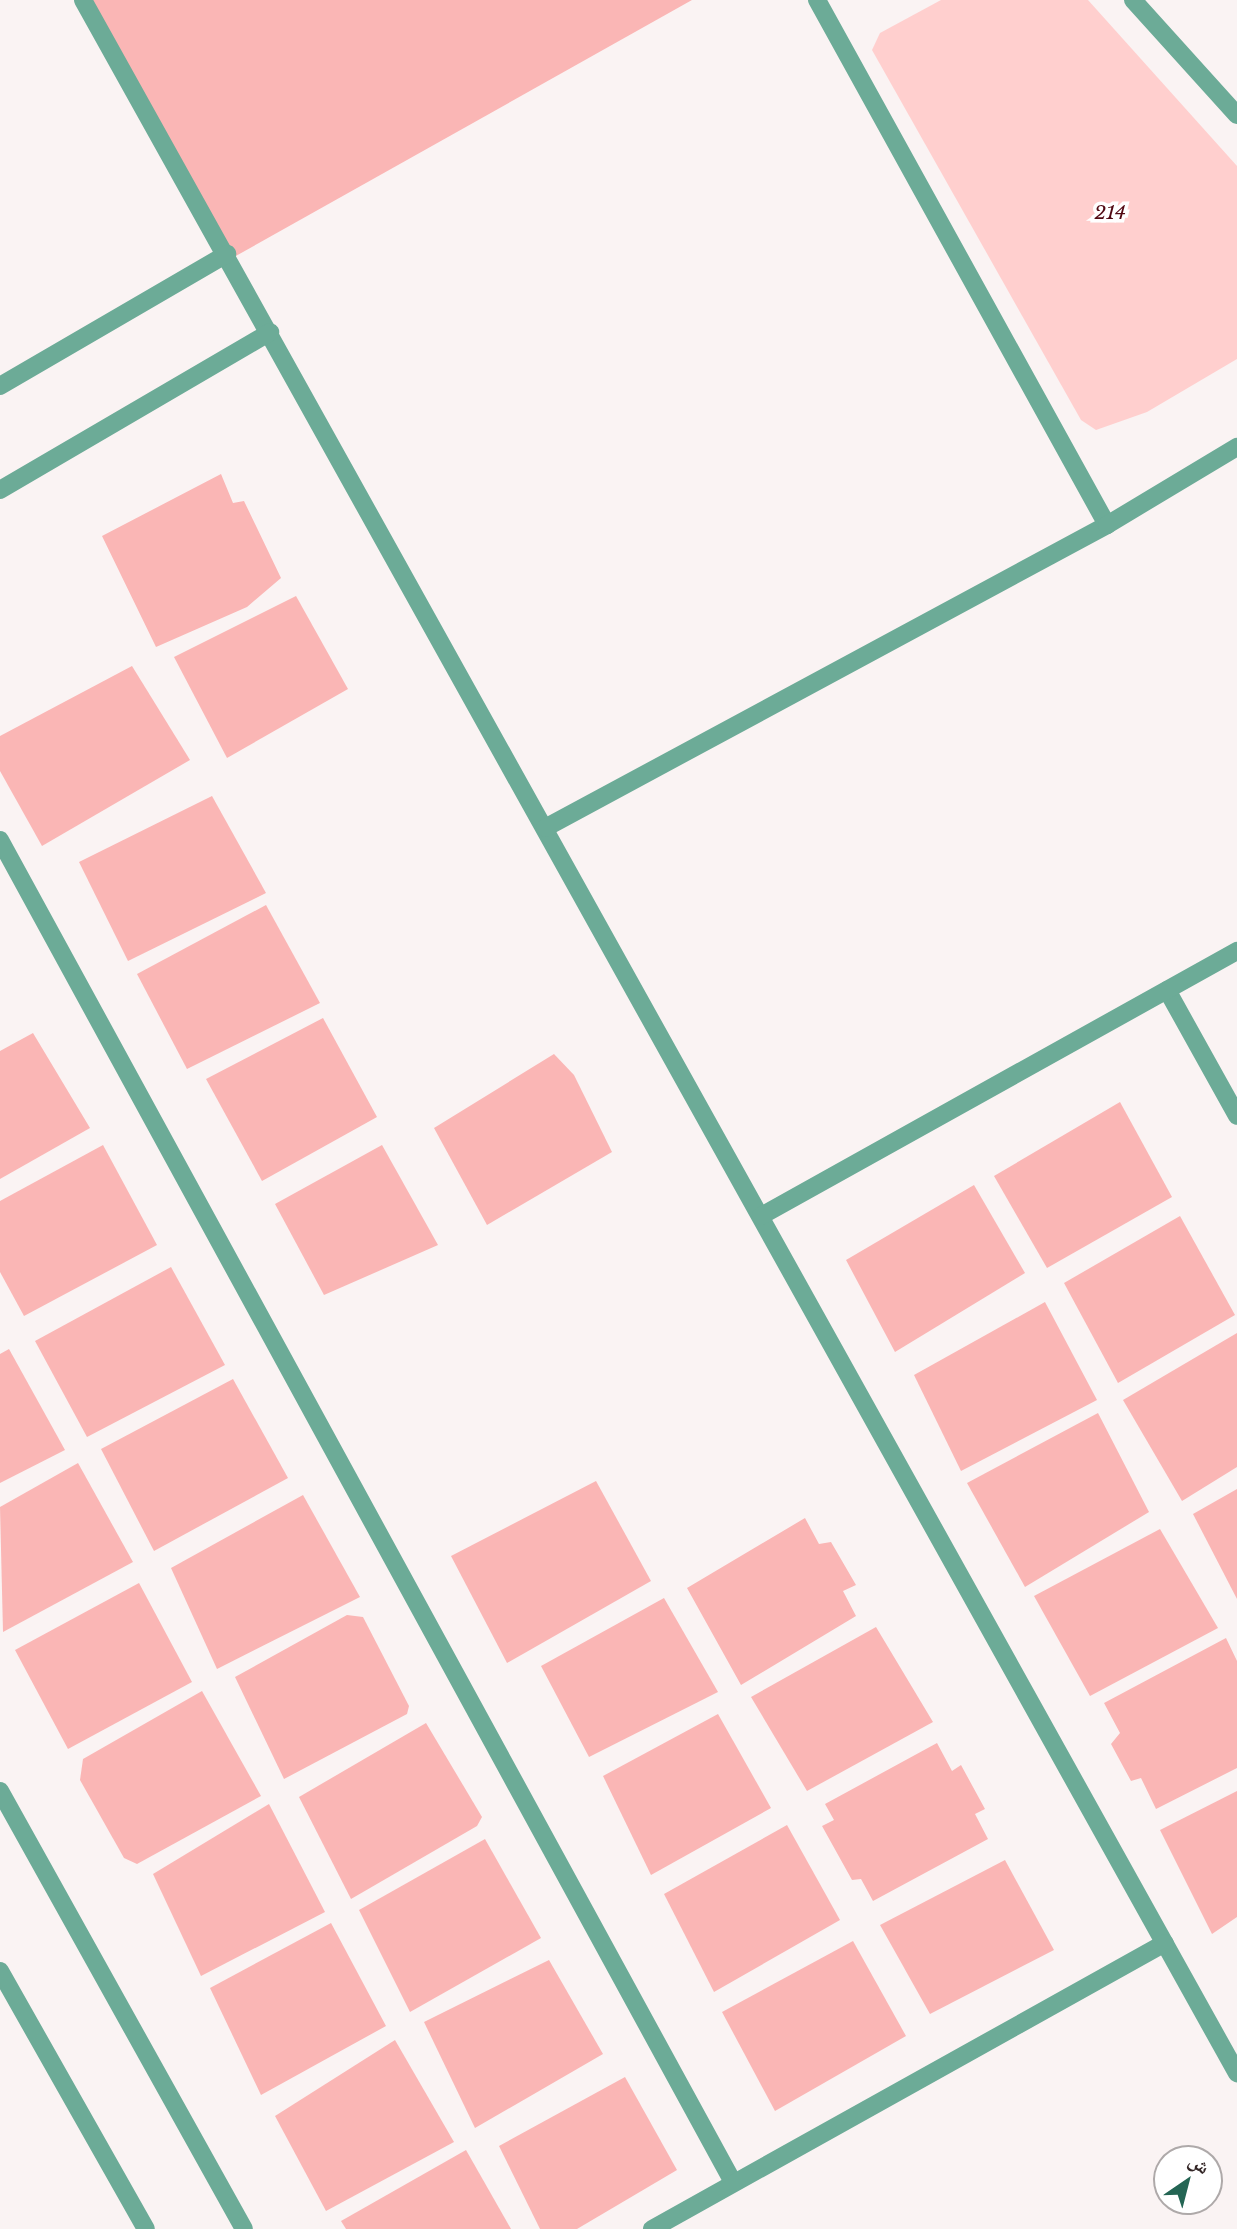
<!DOCTYPE html>
<meta charset="utf-8">
<style>
body{margin:0}
#map{position:relative;width:1237px;height:2229px;overflow:hidden;background:#faf3f3;font-family:"Libre Baskerville","Noto Naskh Arabic",serif}
div>[style]{position:absolute}
.green>*{inset:0;background:#ffcfce}
.building>*{inset:0;background:#fab6b5}
.street>*{height:18px;margin:-9px;padding:0 9px;transform-origin:9px;border-radius:9px;background:#6cab97}
span{translate:-50% -50%;white-space:nowrap;text-align:center;line-height:1.15;-webkit-text-stroke:7px #fff;paint-order:stroke}
.park-label{font-size:19px;color:#510913;font-style:italic}
.north{position:absolute;left:1153px;top:2145px;width:70px;height:70px;box-sizing:border-box;background:#fff;border:2px solid #aea9a9;border-radius:50%;rotate:35deg;font-size:19px;font-weight:700;line-height:28px;text-align:center;color:#342727}
.north::after{content:'';display:block;margin:auto;width:24px;height:32px;background:#246554;clip-path:polygon(50% 0,100% 100%,50% 72%,0 100%)}
</style>
<div id="map">
<div class="green">
<div style="clip-path:polygon(941px 0,1088px 0,1237px 166px,1237px 359px,1147px 412px,1096px 430px,1081px 420px,872px 50px,880px 33px)"></div>
</div>
<div class="building">
<div style="clip-path:polygon(89px 0,692px 0,234px 257px)"></div>
<div style="clip-path:polygon(221px 474px,233px 503px,244px 501px,281px 578px,247px 607px,156px 647px,102px 536px)"></div>
<div style="clip-path:polygon(296px 596px,348px 689px,227px 758px,174px 657px)"></div>
<div style="clip-path:polygon(132px 666px,190px 760px,42px 846px,0 771px,0 736px)"></div>
<div style="clip-path:polygon(212px 796px,266px 893px,128px 961px,79px 862px)"></div>
<div style="clip-path:polygon(266px 905px,320px 1003px,187px 1069px,137px 974px)"></div>
<div style="clip-path:polygon(323px 1018px,377px 1117px,262px 1181px,206px 1079px)"></div>
<div style="clip-path:polygon(33px 1033px,90px 1128px,0 1179px,0 1051px)"></div>
<div style="clip-path:polygon(554px 1054px,574px 1075px,612px 1152px,487px 1225px,434px 1128px)"></div>
<div style="clip-path:polygon(1120px 1102px,1172px 1197px,1047px 1268px,994px 1176px)"></div>
<div style="clip-path:polygon(103px 1145px,157px 1245px,24px 1316px,0 1272px,0 1201px)"></div>
<div style="clip-path:polygon(382px 1145px,438px 1245px,324px 1295px,275px 1204px)"></div>
<div style="clip-path:polygon(974px 1185px,1025px 1273px,895px 1352px,846px 1260px)"></div>
<div style="clip-path:polygon(1180px 1216px,1235px 1315px,1118px 1383px,1064px 1283px)"></div>
<div style="clip-path:polygon(171px 1267px,225px 1365px,87px 1437px,35px 1341px)"></div>
<div style="clip-path:polygon(1045px 1302px,1097px 1400px,961px 1471px,914px 1375px)"></div>
<div style="clip-path:polygon(1237px 1333px,1237px 1467px,1182px 1501px,1123px 1400px)"></div>
<div style="clip-path:polygon(9px 1349px,65px 1450px,0 1483px,0 1354px)"></div>
<div style="clip-path:polygon(233px 1379px,288px 1478px,154px 1551px,101px 1449px)"></div>
<div style="clip-path:polygon(1098px 1413px,1149px 1512px,1025px 1587px,967px 1483px)"></div>
<div style="clip-path:polygon(78px 1463px,133px 1562px,3px 1632px,0 1507px)"></div>
<div style="clip-path:polygon(596px 1481px,651px 1581px,507px 1663px,451px 1556px)"></div>
<div style="clip-path:polygon(1237px 1489px,1237px 1599px,1193px 1514px)"></div>
<div style="clip-path:polygon(303px 1495px,360px 1597px,217px 1669px,171px 1568px)"></div>
<div style="clip-path:polygon(805px 1518px,819px 1544px,831px 1542px,856px 1585px,843px 1591px,856px 1616px,741px 1685px,687px 1588px)"></div>
<div style="clip-path:polygon(1160px 1529px,1218px 1628px,1090px 1696px,1034px 1596px)"></div>
<div style="clip-path:polygon(139px 1583px,192px 1682px,68px 1749px,15px 1650px)"></div>
<div style="clip-path:polygon(664px 1598px,718px 1692px,589px 1757px,541px 1666px)"></div>
<div style="clip-path:polygon(347px 1615px,363px 1617px,409px 1706px,407px 1714px,284px 1779px,235px 1677px)"></div>
<div style="clip-path:polygon(876px 1627px,933px 1722px,807px 1791px,751px 1697px)"></div>
<div style="clip-path:polygon(1226px 1638px,1237px 1661px,1237px 1768px,1156px 1809px,1141px 1778px,1131px 1781px,1111px 1744px,1120px 1733px,1104px 1703px)"></div>
<div style="clip-path:polygon(202px 1691px,261px 1796px,137px 1864px,124px 1858px,80px 1780px,83px 1759px)"></div>
<div style="clip-path:polygon(718px 1714px,771px 1808px,651px 1875px,603px 1776px)"></div>
<div style="clip-path:polygon(426px 1723px,482px 1817px,477px 1826px,351px 1899px,299px 1797px)"></div>
<div style="clip-path:polygon(937px 1743px,952px 1771px,961px 1765px,985px 1809px,975px 1814px,988px 1839px,873px 1901px,861px 1879px,852px 1880px,822px 1826px,834px 1820px,825px 1804px)"></div>
<div style="clip-path:polygon(1237px 1791px,1237px 1917px,1212px 1934px,1160px 1830px)"></div>
<div style="clip-path:polygon(269px 1804px,325px 1912px,201px 1976px,153px 1874px)"></div>
<div style="clip-path:polygon(787px 1825px,840px 1920px,714px 1992px,664px 1894px)"></div>
<div style="clip-path:polygon(485px 1839px,541px 1938px,410px 2012px,359px 1910px)"></div>
<div style="clip-path:polygon(1005px 1860px,1054px 1950px,930px 2014px,880px 1925px)"></div>
<div style="clip-path:polygon(331px 1923px,386px 2026px,261px 2095px,210px 1988px)"></div>
<div style="clip-path:polygon(853px 1941px,906px 2036px,775px 2111px,722px 2012px)"></div>
<div style="clip-path:polygon(549px 1960px,603px 2054px,475px 2128px,424px 2022px)"></div>
<div style="clip-path:polygon(395px 2040px,454px 2142px,326px 2211px,275px 2116px)"></div>
<div style="clip-path:polygon(625px 2077px,677px 2170px,577px 2229px,540px 2229px,499px 2146px)"></div>
<div style="clip-path:polygon(466px 2150px,511px 2229px,346px 2229px,341px 2221px)"></div>
</div>
<div class="street">
<div style="left:83px;top:0;width:2373px;rotate:60.9deg"></div>
<div style="left:817px;top:0;width:600px;rotate:61.08deg"></div>
<div style="left:1133px;top:0;width:155px;rotate:47.9deg"></div>
<div style="left:0;top:386px;width:263px;rotate:-30.2deg"></div>
<div style="left:0;top:490px;width:313px;rotate:-30.3deg"></div>
<div style="left:545px;top:828px;width:638px;rotate:-28.33deg"></div>
<div style="left:1107px;top:525px;width:152px;rotate:-31deg"></div>
<div style="left:0;top:840px;width:1529px;rotate:61.36deg"></div>
<div style="left:1167px;top:990px;width:144px;rotate:60.9deg"></div>
<div style="left:761px;top:1216px;width:545px;rotate:-29.11deg"></div>
<div style="left:0;top:1791px;width:501px;rotate:60.88deg"></div>
<div style="left:0;top:1971px;width:296px;rotate:60.5deg"></div>
<div style="left:652px;top:2229px;width:587px;rotate:-29.14deg"></div>
</div>
<div class="park-label">
<span style="left:1110px;top:213px">214</span>
</div>
<div class="north">ش</div>
</div>
